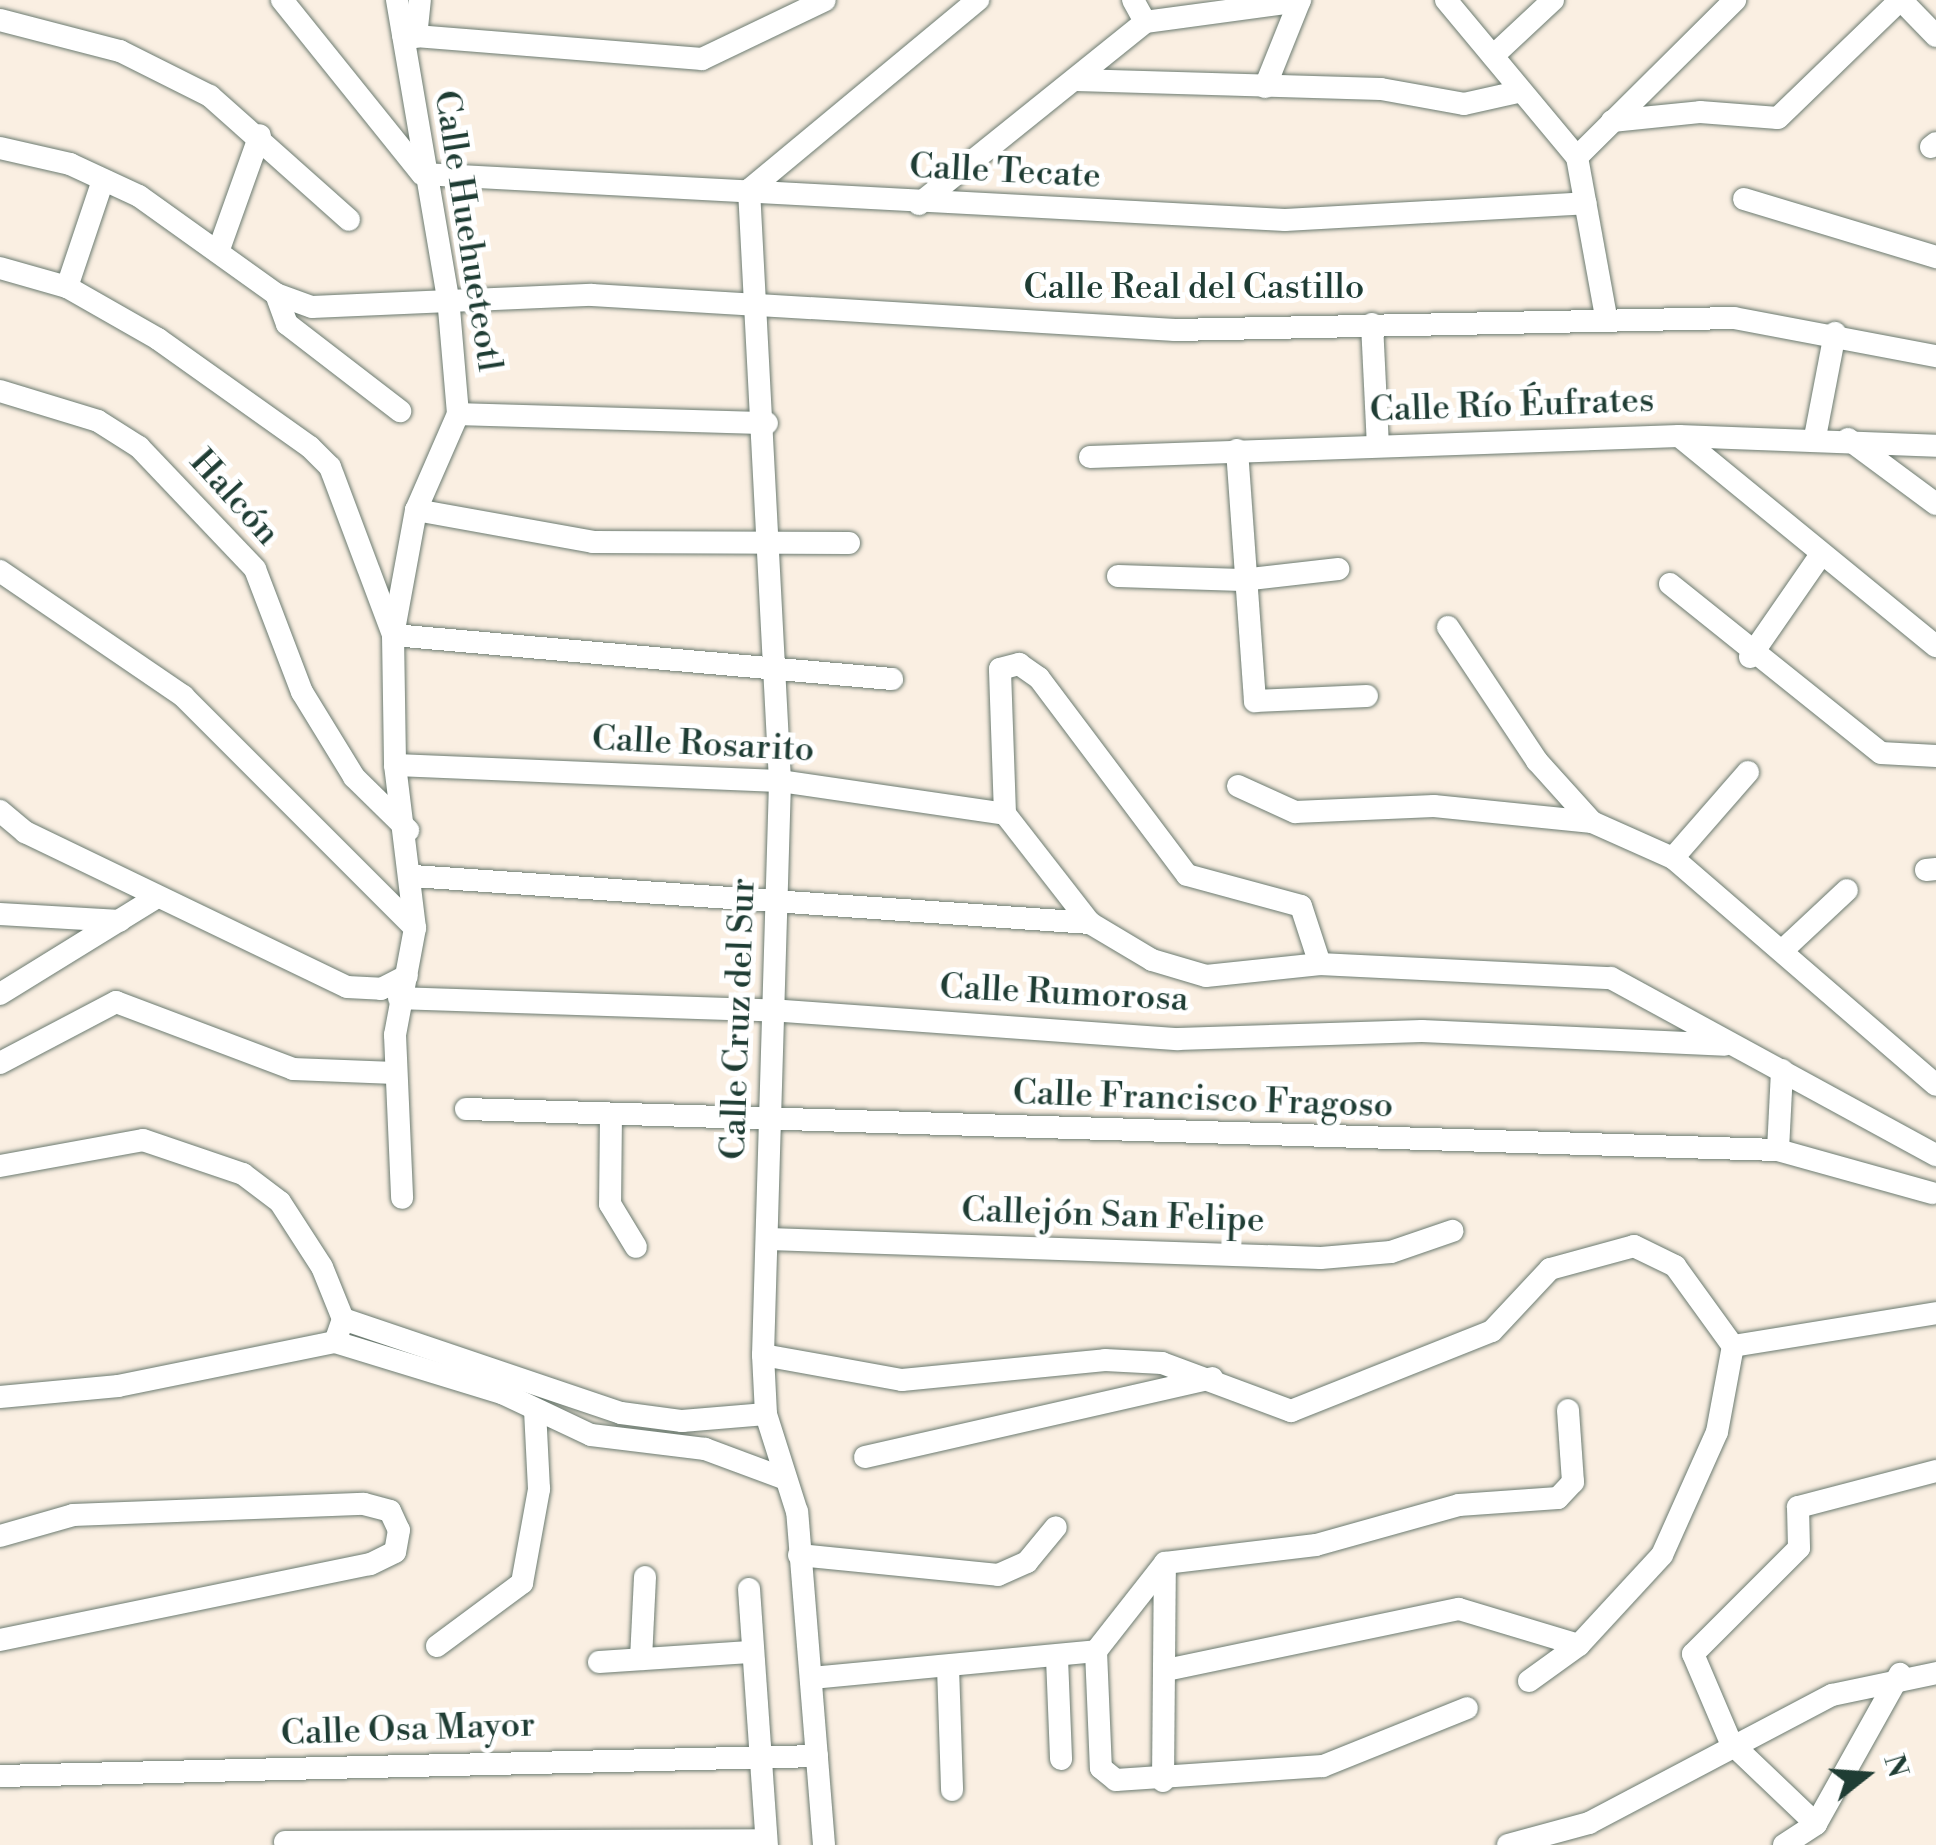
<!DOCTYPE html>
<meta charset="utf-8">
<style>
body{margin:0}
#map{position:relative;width:1936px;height:1845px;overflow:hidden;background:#faefe2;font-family:"Libre Bodoni",serif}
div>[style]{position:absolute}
.roads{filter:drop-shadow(0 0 2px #6c7b71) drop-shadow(0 0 2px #6c7b71)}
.minor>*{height:22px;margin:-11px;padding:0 11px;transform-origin:11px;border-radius:11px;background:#fff}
span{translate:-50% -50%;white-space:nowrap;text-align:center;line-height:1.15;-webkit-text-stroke:10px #fff;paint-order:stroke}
.street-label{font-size:35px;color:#1f3d34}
.north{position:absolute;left:1816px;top:1725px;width:100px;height:100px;-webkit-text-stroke:8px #fff;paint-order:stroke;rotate:73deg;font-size:28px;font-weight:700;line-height:40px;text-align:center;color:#1f3d34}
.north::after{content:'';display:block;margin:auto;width:35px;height:45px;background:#1f3d34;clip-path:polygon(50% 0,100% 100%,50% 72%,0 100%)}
</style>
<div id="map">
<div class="roads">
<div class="minor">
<div style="left:282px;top:0;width:223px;rotate:51.2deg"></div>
<div style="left:422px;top:174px;width:864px;rotate:3.05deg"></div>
<div style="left:1285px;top:220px;width:301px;rotate:-3.2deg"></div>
<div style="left:397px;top:0;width:301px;rotate:80.3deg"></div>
<div style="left:448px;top:297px;width:117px;rotate:85.1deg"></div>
<div style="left:458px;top:414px;width:105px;rotate:113.6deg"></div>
<div style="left:416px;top:510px;width:127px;rotate:100.4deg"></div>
<div style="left:393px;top:635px;width:130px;rotate:89.1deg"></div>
<div style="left:395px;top:765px;width:164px;rotate:83deg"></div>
<div style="left:415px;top:928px;width:109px;rotate:100.6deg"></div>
<div style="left:395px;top:1035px;width:163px;rotate:87.5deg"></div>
<div style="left:1133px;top:0;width:25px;rotate:61deg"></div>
<div style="left:1446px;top:0;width:204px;rotate:50.2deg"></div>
<div style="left:1577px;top:157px;width:162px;rotate:79.7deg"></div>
<div style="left:1901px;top:0;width:50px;rotate:45.8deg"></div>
<div style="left:0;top:20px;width:124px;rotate:14.5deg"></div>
<div style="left:120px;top:51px;width:101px;rotate:26.6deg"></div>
<div style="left:210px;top:96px;width:186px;rotate:41.7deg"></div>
<div style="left:1145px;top:22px;width:156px;rotate:-7.7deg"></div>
<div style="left:403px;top:35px;width:300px;rotate:4.6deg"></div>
<div style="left:702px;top:59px;width:136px;rotate:-25.6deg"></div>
<div style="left:416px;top:37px;width:37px;rotate:-84deg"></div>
<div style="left:1493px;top:56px;width:82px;rotate:-43deg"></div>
<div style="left:1076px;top:80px;width:305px;rotate:1.7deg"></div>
<div style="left:1381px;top:89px;width:84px;rotate:10.2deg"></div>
<div style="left:1464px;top:104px;width:55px;rotate:-12.5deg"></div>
<div style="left:1265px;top:87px;width:94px;rotate:-68.1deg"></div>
<div style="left:1612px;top:121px;width:88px;rotate:-5.8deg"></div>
<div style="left:1700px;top:112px;width:78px;rotate:4.4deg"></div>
<div style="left:1778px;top:118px;width:170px;rotate:-44deg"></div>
<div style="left:1931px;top:147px;width:6px;rotate:-39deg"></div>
<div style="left:0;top:148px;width:72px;rotate:12.9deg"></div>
<div style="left:70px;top:164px;width:76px;rotate:24.9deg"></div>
<div style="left:139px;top:196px;width:168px;rotate:35.6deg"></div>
<div style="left:276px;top:294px;width:38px;rotate:20deg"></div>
<div style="left:312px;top:307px;width:280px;rotate:-2.5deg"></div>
<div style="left:592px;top:295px;width:584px;rotate:3.44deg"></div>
<div style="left:1175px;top:330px;width:559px;rotate:-1.23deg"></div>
<div style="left:1734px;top:318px;width:206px;rotate:10.7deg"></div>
<div style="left:1577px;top:157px;width:223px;rotate:-44.8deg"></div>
<div style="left:1744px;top:199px;width:201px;rotate:16.8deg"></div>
<div style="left:919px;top:204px;width:290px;rotate:-38.8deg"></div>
<div style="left:218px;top:252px;width:124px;rotate:-70.3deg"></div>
<div style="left:0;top:268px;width:70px;rotate:15.8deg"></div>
<div style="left:67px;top:287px;width:105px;rotate:29.7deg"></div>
<div style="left:158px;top:339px;width:186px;rotate:35.4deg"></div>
<div style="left:310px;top:447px;width:28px;rotate:45deg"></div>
<div style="left:330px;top:467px;width:179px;rotate:69.4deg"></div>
<div style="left:393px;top:635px;width:501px;rotate:5.04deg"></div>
<div style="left:67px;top:287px;width:113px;rotate:-71.4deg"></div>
<div style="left:276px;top:294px;width:32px;rotate:70deg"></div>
<div style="left:287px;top:324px;width:143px;rotate:37.6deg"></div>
<div style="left:1372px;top:324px;width:122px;rotate:87.2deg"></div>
<div style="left:0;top:391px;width:102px;rotate:17deg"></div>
<div style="left:98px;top:421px;width:49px;rotate:32.4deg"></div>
<div style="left:139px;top:447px;width:168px;rotate:46.4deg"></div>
<div style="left:255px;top:569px;width:132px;rotate:69.1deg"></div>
<div style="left:302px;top:692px;width:100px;rotate:58.5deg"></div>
<div style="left:354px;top:777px;width:76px;rotate:44.5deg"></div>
<div style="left:458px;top:414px;width:309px;rotate:1.7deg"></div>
<div style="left:1679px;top:436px;width:332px;rotate:39.3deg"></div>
<div style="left:1815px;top:437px;width:106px;rotate:-79.1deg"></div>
<div style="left:1848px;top:439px;width:109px;rotate:36.5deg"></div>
<div style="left:1237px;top:450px;width:252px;rotate:85.9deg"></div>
<div style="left:1255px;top:701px;width:112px;rotate:-2.6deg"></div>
<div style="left:1090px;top:457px;width:589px;rotate:-2.04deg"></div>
<div style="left:1679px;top:436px;width:257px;rotate:2.2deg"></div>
<div style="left:416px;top:510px;width:180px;rotate:10.2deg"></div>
<div style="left:593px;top:542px;width:256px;rotate:0.2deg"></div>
<div style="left:0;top:571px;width:222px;rotate:34.3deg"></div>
<div style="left:183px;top:696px;width:328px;rotate:45deg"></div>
<div style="left:1118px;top:576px;width:124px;rotate:1.8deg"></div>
<div style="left:1242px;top:580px;width:97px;rotate:-6.5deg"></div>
<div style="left:1670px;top:584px;width:270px;rotate:38.7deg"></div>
<div style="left:1881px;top:753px;width:55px;rotate:3.1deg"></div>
<div style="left:1448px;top:627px;width:161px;rotate:56.4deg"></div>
<div style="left:1537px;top:761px;width:82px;rotate:48deg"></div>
<div style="left:1592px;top:822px;width:89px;rotate:24deg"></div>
<div style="left:1673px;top:858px;width:347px;rotate:40.8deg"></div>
<div style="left:1750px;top:657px;width:123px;rotate:-55.3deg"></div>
<div style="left:395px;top:765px;width:385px;rotate:2.4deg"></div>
<div style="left:780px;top:781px;width:227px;rotate:8.3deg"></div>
<div style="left:1238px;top:786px;width:63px;rotate:24.5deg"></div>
<div style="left:1295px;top:812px;width:139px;rotate:-2.5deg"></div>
<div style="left:1434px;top:806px;width:159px;rotate:5.8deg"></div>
<div style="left:0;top:811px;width:33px;rotate:40deg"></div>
<div style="left:25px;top:832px;width:357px;rotate:25.7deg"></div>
<div style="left:347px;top:987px;width:34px;rotate:3deg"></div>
<div style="left:381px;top:989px;width:29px;rotate:-27deg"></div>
<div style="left:1673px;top:858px;width:114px;rotate:-48.9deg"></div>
<div style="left:1926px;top:870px;width:10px;rotate:-6deg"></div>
<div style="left:413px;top:876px;width:679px;rotate:3.97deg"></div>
<div style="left:1090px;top:923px;width:72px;rotate:30.8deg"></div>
<div style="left:1152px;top:960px;width:56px;rotate:16.5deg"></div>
<div style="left:1206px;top:976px;width:115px;rotate:-6deg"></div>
<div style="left:1320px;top:964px;width:291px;rotate:2.8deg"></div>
<div style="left:1611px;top:978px;width:370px;rotate:28.6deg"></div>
<div style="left:0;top:914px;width:120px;rotate:3.3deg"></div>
<div style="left:1090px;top:923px;width:138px;rotate:-127.9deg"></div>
<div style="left:1005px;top:814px;width:145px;rotate:-92deg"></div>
<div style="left:1000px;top:669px;width:20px;rotate:-15deg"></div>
<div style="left:1019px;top:664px;width:24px;rotate:35deg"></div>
<div style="left:1039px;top:678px;width:246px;rotate:53.1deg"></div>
<div style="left:1187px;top:875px;width:118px;rotate:15.2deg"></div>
<div style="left:1301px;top:906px;width:61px;rotate:71.9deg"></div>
<div style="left:1784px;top:949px;width:86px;rotate:-43.1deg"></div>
<div style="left:0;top:994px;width:185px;rotate:-31.7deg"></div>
<div style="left:399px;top:998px;width:371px;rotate:1.9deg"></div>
<div style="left:770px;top:1010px;width:409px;rotate:4.1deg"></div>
<div style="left:1178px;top:1039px;width:244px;rotate:-1.9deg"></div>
<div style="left:1422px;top:1031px;width:303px;rotate:2.6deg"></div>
<div style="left:0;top:1063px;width:131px;rotate:-27.7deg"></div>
<div style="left:116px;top:1002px;width:189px;rotate:20.7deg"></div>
<div style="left:293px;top:1069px;width:102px;rotate:2.2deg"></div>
<div style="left:466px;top:1109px;width:1313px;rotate:1.79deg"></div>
<div style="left:1778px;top:1150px;width:160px;rotate:15.6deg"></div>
<div style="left:611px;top:1114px;width:90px;rotate:90.6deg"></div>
<div style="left:610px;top:1204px;width:50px;rotate:58.8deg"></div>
<div style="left:1778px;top:1150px;width:80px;rotate:-87.1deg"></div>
<div style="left:0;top:1166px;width:145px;rotate:-10.3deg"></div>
<div style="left:143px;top:1140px;width:106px;rotate:18.8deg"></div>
<div style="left:243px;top:1174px;width:46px;rotate:37.1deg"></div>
<div style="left:280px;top:1202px;width:77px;rotate:57.1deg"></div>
<div style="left:322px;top:1267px;width:56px;rotate:68deg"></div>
<div style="left:343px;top:1319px;width:24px;rotate:109deg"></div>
<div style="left:769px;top:1239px;width:552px;rotate:1.97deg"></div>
<div style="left:1321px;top:1258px;width:70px;rotate:-4.9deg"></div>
<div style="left:1391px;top:1252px;width:65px;rotate:-19deg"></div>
<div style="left:343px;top:1319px;width:293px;rotate:18.7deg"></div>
<div style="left:621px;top:1413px;width:62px;rotate:7.5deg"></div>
<div style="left:682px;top:1421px;width:84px;rotate:-4.8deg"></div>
<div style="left:1733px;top:1346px;width:206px;rotate:-9.2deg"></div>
<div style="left:763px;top:1355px;width:141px;rotate:10.2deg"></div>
<div style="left:902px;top:1380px;width:204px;rotate:-5.6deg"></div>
<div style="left:1105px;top:1360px;width:57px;rotate:3deg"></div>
<div style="left:1162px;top:1363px;width:138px;rotate:20.4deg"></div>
<div style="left:1291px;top:1411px;width:216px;rotate:-21.7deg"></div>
<div style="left:1492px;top:1331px;width:85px;rotate:-46.9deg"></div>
<div style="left:1550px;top:1269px;width:87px;rotate:-15.3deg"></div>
<div style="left:1634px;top:1246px;width:46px;rotate:26deg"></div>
<div style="left:1675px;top:1266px;width:99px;rotate:54.1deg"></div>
<div style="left:0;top:1397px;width:119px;rotate:-5.3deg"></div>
<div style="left:118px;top:1386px;width:221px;rotate:-11.5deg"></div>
<div style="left:335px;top:1342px;width:175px;rotate:17deg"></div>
<div style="left:502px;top:1393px;width:98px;rotate:25.3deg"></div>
<div style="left:591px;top:1435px;width:115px;rotate:7deg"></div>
<div style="left:705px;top:1449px;width:83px;rotate:20.4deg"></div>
<div style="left:865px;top:1457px;width:356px;rotate:-12.8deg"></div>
<div style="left:0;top:1536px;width:76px;rotate:-16deg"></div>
<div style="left:73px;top:1515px;width:291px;rotate:-2.2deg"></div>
<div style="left:364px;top:1504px;width:27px;rotate:15deg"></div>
<div style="left:390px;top:1511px;width:21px;rotate:65deg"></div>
<div style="left:399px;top:1530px;width:22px;rotate:100deg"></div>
<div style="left:395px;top:1552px;width:28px;rotate:154deg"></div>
<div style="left:370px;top:1564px;width:378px;rotate:168.4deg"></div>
<div style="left:799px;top:1555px;width:200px;rotate:5.7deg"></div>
<div style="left:998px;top:1575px;width:32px;rotate:-24deg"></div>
<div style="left:1027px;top:1562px;width:45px;rotate:-50.4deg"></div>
<div style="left:749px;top:1589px;width:257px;rotate:86deg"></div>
<div style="left:437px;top:1646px;width:106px;rotate:-36.5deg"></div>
<div style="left:522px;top:1583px;width:96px;rotate:-79.7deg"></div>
<div style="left:539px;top:1489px;width:79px;rotate:-92.9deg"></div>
<div style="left:1096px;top:1651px;width:117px;rotate:87.6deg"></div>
<div style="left:1101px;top:1768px;width:19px;rotate:39deg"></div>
<div style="left:1116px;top:1780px;width:207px;rotate:-3.9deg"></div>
<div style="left:1323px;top:1766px;width:155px;rotate:-21.9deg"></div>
<div style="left:1057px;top:1658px;width:101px;rotate:87.7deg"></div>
<div style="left:641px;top:1659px;width:82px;rotate:-87.2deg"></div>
<div style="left:599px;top:1662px;width:151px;rotate:-3.8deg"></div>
<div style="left:948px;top:1667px;width:123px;rotate:88.1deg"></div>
<div style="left:1171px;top:1669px;width:294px;rotate:-11.8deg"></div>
<div style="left:1459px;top:1609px;width:125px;rotate:16.7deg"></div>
<div style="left:812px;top:1678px;width:285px;rotate:-5.4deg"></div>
<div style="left:1096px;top:1651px;width:112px;rotate:-51.9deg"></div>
<div style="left:1165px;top:1563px;width:152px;rotate:-6.8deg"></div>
<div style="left:1316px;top:1545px;width:148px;rotate:-15.6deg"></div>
<div style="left:1459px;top:1505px;width:99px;rotate:-4deg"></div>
<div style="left:1558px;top:1498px;width:22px;rotate:-47deg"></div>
<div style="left:1573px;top:1482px;width:72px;rotate:-94deg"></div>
<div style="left:1529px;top:1681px;width:62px;rotate:-35.8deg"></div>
<div style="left:1579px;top:1645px;width:122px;rotate:-47.3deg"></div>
<div style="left:1662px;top:1555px;width:135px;rotate:-65.9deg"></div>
<div style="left:1717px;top:1432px;width:87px;rotate:-79.5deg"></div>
<div style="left:0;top:1776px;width:817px;rotate:-1.4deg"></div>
<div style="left:1163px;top:1781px;width:218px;rotate:-89.5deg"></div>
<div style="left:1816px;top:1824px;width:117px;rotate:-136.4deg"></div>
<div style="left:1731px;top:1743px;width:97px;rotate:-113.1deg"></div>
<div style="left:1693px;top:1654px;width:150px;rotate:-45deg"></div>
<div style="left:1799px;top:1548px;width:41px;rotate:-91.4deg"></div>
<div style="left:1798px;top:1507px;width:143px;rotate:-14.6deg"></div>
<div style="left:285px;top:1842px;width:481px;rotate:-0.2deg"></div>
<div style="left:824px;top:1845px;width:334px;rotate:-94.6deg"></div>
<div style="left:797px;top:1512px;width:103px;rotate:-107.6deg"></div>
<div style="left:766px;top:1414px;width:59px;rotate:-92.9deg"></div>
<div style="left:763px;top:1355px;width:574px;rotate:-88.3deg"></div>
<div style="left:780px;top:781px;width:592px;rotate:-93deg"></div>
<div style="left:749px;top:190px;width:298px;rotate:-39.7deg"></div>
<div style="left:1508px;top:1845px;width:84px;rotate:-15.2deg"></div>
<div style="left:1589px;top:1823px;width:275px;rotate:-27.8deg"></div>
<div style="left:1832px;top:1695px;width:106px;rotate:-11.9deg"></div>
<div style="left:1784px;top:1845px;width:38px;rotate:-33deg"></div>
<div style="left:1816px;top:1824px;width:172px;rotate:-60.8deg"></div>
</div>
</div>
<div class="street-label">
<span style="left:1005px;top:172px;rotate:3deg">Calle Tecate</span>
<span style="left:467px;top:231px;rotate:81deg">Calle Huehueteotl</span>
<span style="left:1194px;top:288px">Calle Real del Castillo</span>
<span style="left:1512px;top:406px;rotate:-2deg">Calle Río Éufrates</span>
<span style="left:234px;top:498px;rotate:48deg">Halcón</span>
<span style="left:703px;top:745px;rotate:3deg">Calle Rosarito</span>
<span style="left:1064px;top:994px;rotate:3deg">Calle Rumorosa</span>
<span style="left:739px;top:1019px;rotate:-88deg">Calle Cruz del Sur</span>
<span style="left:1203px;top:1100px;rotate:2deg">Calle Francisco Fragoso</span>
<span style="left:1113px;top:1216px;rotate:2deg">Callejón San Felipe</span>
<span style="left:408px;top:1730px;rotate:-2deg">Calle Osa Mayor</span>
</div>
<div class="north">N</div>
</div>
